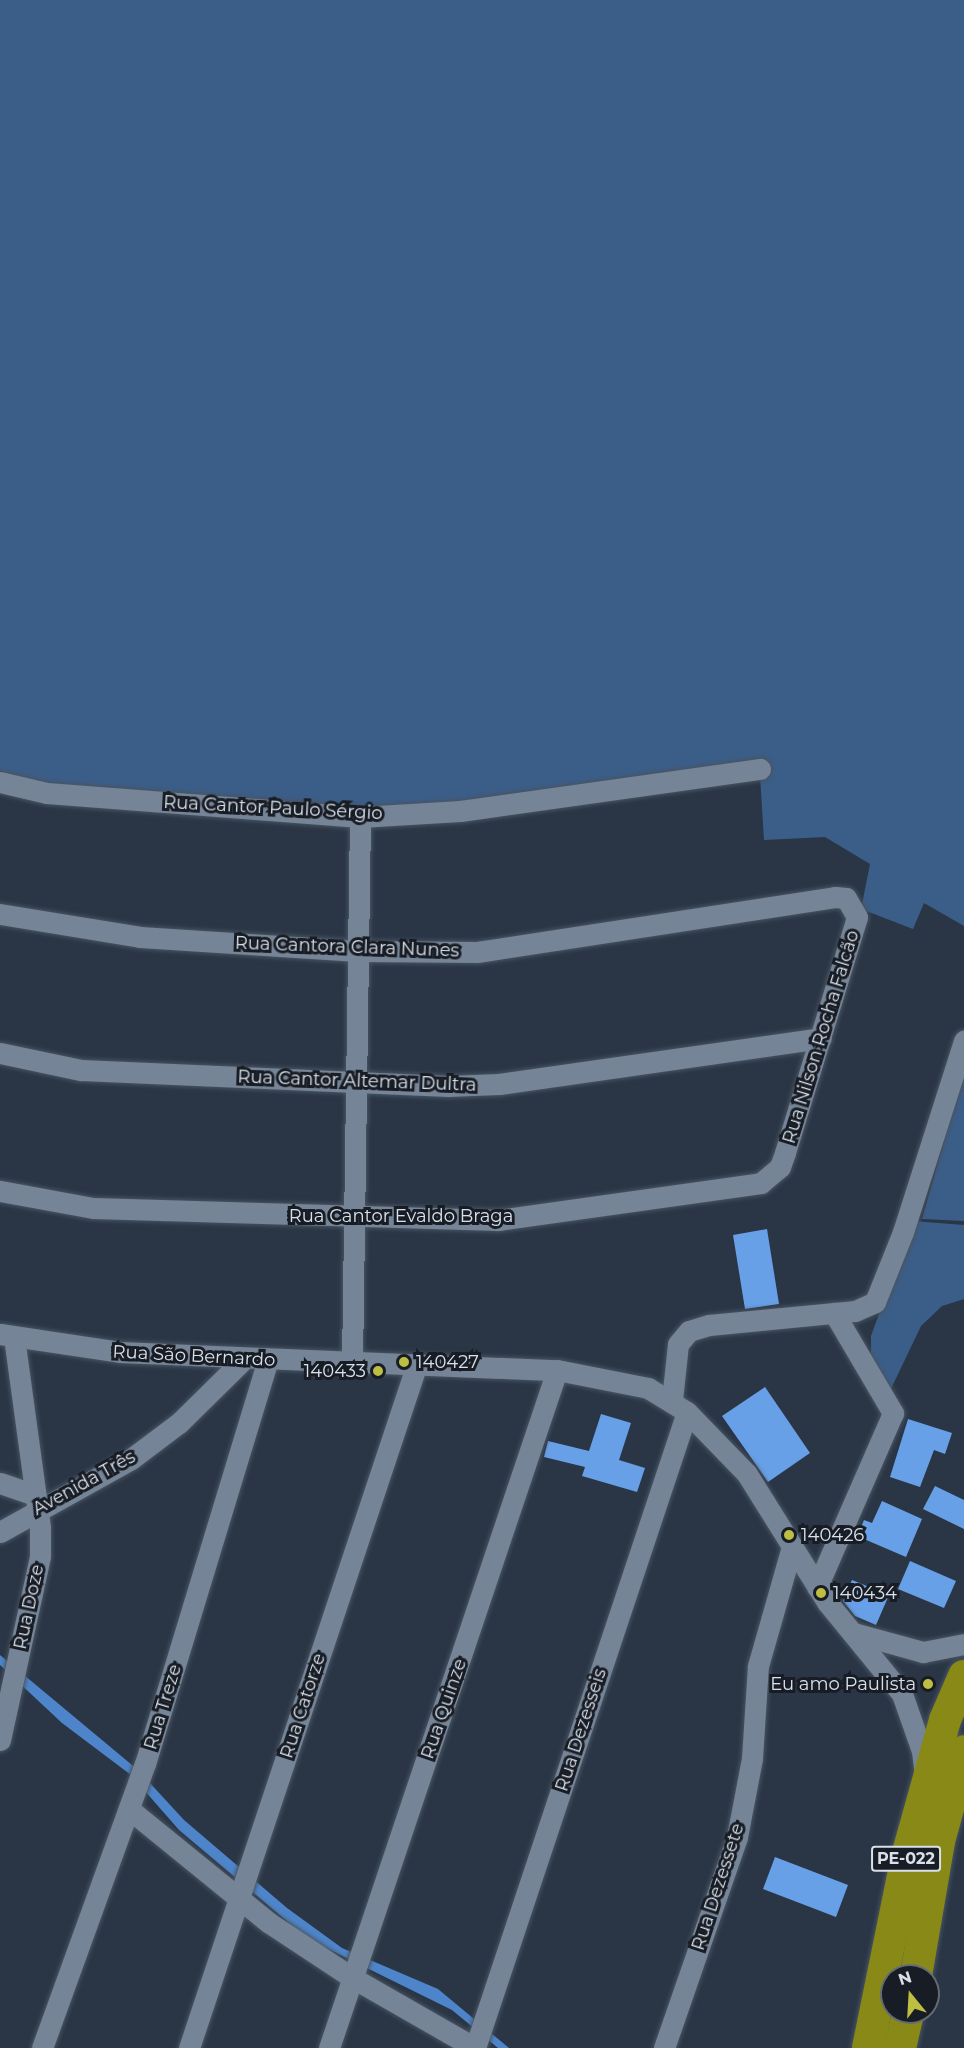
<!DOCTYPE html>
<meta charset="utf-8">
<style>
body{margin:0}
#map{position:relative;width:964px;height:2048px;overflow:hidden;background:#2a3646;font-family:Montserrat,sans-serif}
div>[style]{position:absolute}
.green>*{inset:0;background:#3b5e89}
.water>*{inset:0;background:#4e85ca}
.building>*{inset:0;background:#68a0e7}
.roads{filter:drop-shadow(0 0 2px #495461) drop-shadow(0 0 2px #495461)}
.minor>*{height:21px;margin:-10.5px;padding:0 10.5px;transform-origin:10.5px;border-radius:10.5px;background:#758496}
.highway>*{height:32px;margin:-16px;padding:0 16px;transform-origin:16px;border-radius:16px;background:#898917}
.dots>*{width:16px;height:16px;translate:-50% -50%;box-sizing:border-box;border:3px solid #181d25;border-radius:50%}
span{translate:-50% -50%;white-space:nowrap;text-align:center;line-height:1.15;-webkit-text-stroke:6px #181d25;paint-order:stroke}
.shield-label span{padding:2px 4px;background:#181d25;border:2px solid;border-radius:4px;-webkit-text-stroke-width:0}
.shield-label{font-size:16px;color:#d8e0ea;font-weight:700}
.street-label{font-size:18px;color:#d8e0ea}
.poi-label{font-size:18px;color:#d8e0ea}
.left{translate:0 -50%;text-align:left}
.right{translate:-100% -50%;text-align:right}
.north{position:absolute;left:880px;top:1964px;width:60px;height:60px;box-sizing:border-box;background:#181d25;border:2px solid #656b74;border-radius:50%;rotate:342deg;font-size:16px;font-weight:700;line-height:24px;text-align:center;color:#d8e0ea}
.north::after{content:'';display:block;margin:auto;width:21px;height:27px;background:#bebf42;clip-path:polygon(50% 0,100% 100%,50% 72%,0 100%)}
</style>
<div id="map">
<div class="green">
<div style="clip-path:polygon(0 0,964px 0,964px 926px,924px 903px,913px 929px,861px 909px,870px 864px,825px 837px,764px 840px,760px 775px,359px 820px,41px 783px,0 771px)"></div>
<div style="clip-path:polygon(964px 1071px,964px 1221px,922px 1219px)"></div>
<div style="clip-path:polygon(913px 1221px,964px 1225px,964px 1299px,942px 1306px,921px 1326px,888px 1395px,871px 1363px,871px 1336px)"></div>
</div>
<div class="water">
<div style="clip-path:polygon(0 1655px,138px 1770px,184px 1820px,287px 1908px,342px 1948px,438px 1989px,509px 2048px,498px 2048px,452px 2010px,308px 1939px,179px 1830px,131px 1775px,62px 1723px,0 1665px)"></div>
</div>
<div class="building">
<div style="clip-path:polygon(767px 1229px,779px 1304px,745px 1309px,733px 1235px)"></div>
<div style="clip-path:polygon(765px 1387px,810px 1453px,768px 1482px,722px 1416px)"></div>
<div style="clip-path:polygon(601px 1414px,631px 1423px,619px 1460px,645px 1468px,637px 1492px,582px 1476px,585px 1467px,544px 1457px,548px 1441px,589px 1451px)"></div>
<div style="clip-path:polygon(908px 1419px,952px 1433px,945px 1454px,934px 1450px,920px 1487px,890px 1477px)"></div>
<div style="clip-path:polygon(935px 1486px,964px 1500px,964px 1529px,923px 1509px)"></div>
<div style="clip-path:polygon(882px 1501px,922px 1519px,906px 1557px,857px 1536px,864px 1520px,872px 1523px)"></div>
<div style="clip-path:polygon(910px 1561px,956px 1581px,944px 1608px,898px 1589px)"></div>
<div style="clip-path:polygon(852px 1580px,889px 1595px,876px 1625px,855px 1616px,843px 1601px)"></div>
<div style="clip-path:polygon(775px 1857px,848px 1885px,836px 1917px,763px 1889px)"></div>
</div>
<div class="roads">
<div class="minor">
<div style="left:0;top:782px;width:48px;rotate:13.2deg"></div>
<div style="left:47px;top:793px;width:314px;rotate:4.4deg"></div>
<div style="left:360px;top:817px;width:100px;rotate:-3.4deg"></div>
<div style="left:460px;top:811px;width:303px;rotate:-8deg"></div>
<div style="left:0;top:914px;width:142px;rotate:9.3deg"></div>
<div style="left:140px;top:937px;width:218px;rotate:3.7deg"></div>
<div style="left:358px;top:951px;width:119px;rotate:0.5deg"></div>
<div style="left:477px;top:952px;width:362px;rotate:-8.7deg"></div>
<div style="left:835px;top:897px;width:11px;rotate:5deg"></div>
<div style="left:846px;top:898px;width:22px;rotate:60deg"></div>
<div style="left:857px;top:917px;width:247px;rotate:107deg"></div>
<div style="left:785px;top:1153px;width:15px;rotate:110deg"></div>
<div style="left:780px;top:1167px;width:25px;rotate:140deg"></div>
<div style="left:761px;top:1183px;width:265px;rotate:172deg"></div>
<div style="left:499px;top:1220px;width:406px;rotate:-178.3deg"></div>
<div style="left:93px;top:1208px;width:95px;rotate:-169.6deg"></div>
<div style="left:0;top:1053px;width:83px;rotate:11.9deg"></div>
<div style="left:81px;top:1070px;width:367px;rotate:2.5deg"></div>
<div style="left:448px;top:1086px;width:51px;rotate:-2.2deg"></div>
<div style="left:499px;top:1084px;width:325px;rotate:-8.1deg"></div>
<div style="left:0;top:1334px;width:121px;rotate:8.5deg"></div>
<div style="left:120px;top:1352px;width:437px;rotate:2.4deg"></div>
<div style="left:557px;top:1370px;width:93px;rotate:11.2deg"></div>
<div style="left:648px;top:1388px;width:46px;rotate:31.6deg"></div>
<div style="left:687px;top:1412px;width:86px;rotate:45.9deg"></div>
<div style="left:747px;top:1474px;width:151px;rotate:58deg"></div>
<div style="left:827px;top:1602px;width:119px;rotate:50.8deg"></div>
<div style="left:902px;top:1694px;width:60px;rotate:70.7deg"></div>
<div style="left:922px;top:1751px;width:25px;rotate:83deg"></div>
<div style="left:352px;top:1363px;width:546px;rotate:-89.16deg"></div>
<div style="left:672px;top:1400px;width:56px;rotate:-83.9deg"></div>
<div style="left:678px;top:1344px;width:17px;rotate:-50deg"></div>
<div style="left:689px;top:1331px;width:21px;rotate:-17deg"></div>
<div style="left:709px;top:1325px;width:147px;rotate:-5.5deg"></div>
<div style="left:855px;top:1311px;width:22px;rotate:-24deg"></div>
<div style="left:875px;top:1302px;width:75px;rotate:-68.2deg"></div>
<div style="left:903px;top:1232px;width:201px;rotate:-72.3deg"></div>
<div style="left:0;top:1483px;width:37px;rotate:19deg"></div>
<div style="left:0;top:1532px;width:150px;rotate:-29.1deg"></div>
<div style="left:131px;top:1459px;width:60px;rotate:-36.9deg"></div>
<div style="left:179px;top:1423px;width:91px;rotate:-44.6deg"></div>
<div style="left:817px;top:1587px;width:190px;rotate:-66.4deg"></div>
<div style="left:893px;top:1413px;width:116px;rotate:-120.5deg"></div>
<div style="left:854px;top:1633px;width:72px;rotate:15.4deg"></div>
<div style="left:923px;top:1652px;width:42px;rotate:-11deg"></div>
<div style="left:0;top:1740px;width:188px;rotate:-77.7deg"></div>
<div style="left:40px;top:1556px;width:29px;rotate:-90deg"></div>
<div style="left:40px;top:1527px;width:191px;rotate:-97.8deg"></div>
<div style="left:129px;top:1809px;width:179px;rotate:39.1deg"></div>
<div style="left:268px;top:1922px;width:102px;rotate:33.4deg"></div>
<div style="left:353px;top:1978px;width:141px;rotate:29.8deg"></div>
<div style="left:475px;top:2048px;width:670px;rotate:-71.57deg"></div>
<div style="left:42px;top:2048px;width:302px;rotate:-70.1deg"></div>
<div style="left:145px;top:1764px;width:422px;rotate:-73.1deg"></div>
<div style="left:189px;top:2048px;width:721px;rotate:-71.57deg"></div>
<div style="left:329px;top:2048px;width:715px;rotate:-71.41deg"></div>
<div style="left:664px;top:2048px;width:223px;rotate:-70.9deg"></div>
<div style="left:737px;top:1837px;width:80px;rotate:-79.2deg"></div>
<div style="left:752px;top:1758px;width:92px;rotate:-86.3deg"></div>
<div style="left:758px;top:1666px;width:124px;rotate:-74.1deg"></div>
</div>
<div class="highway">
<div style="left:916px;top:1976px;width:137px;rotate:-80.3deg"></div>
<div style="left:939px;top:1841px;width:93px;rotate:-74.5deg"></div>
<div style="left:868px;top:2048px;width:196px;rotate:-78.5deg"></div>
<div style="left:907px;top:1856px;width:141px;rotate:-74.4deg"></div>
<div style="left:945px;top:1720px;width:48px;rotate:-66.6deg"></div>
<div style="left:900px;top:2048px;width:37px;rotate:-77deg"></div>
</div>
</div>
<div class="dots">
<div style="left:404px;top:1362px;background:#bebf42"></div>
<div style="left:378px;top:1371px;background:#bebf42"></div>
<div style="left:789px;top:1535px;background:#bebf42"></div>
<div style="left:821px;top:1593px;background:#bebf42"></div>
<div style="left:928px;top:1684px;background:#bebf42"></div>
</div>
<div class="shield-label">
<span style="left:906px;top:1859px">PE-022</span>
</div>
<div class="street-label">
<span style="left:273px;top:808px;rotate:3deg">Rua Cantor Paulo Sérgio</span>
<span style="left:347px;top:947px;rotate:2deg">Rua Cantora Clara Nunes</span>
<span style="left:821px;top:1037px;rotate:-73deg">Rua Nilson Rocha Falcão</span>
<span style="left:357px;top:1081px;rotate:2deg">Rua Cantor Altemar Dultra</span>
<span style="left:401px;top:1216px">Rua Cantor Evaldo Braga</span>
<span style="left:194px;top:1356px;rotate:3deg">Rua São Bernardo</span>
<span style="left:84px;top:1483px;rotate:-29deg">Avenida Três</span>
<span style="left:29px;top:1607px;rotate:-78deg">Rua Doze</span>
<span style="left:303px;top:1706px;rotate:-72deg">Rua Catorze</span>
<span style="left:163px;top:1707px;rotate:-73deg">Rua Treze</span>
<span style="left:444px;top:1709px;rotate:-71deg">Rua Quinze</span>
<span style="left:581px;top:1730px;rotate:-72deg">Rua Dezesseis</span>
<span style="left:718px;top:1887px;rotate:-72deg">Rua Dezessete</span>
</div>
<div class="poi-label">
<span class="left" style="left:416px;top:1362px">140427</span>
<span class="right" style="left:366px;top:1371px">140433</span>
<span class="left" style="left:801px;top:1535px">140426</span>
<span class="left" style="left:833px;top:1593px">140434</span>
<span class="right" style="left:916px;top:1684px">Eu amo Paulista</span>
</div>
<div class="north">N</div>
</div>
